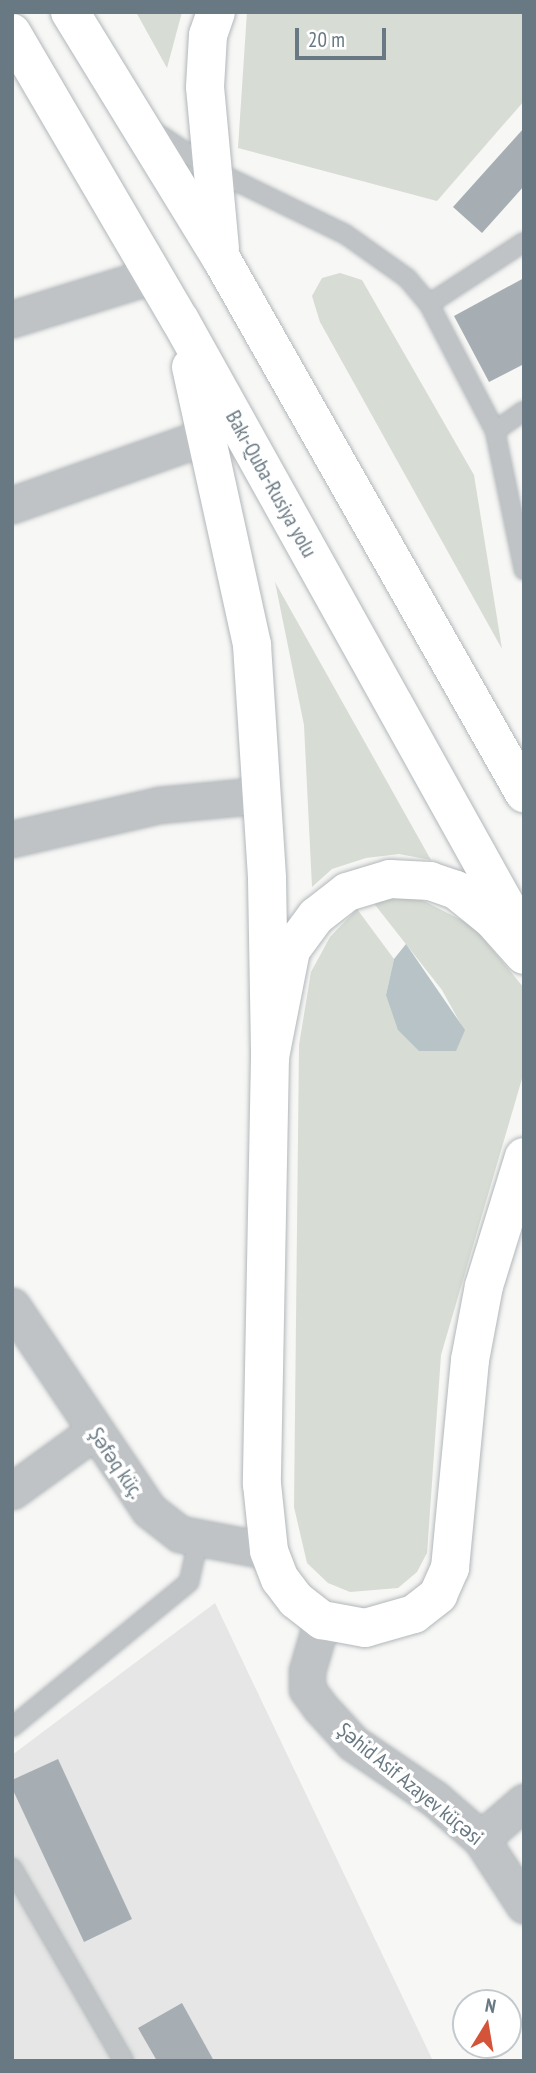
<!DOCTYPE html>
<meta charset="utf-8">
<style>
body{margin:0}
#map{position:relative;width:536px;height:2073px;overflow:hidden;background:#f7f7f5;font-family:"PT Sans Narrow",sans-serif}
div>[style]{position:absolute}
.built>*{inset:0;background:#e5e6e5}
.green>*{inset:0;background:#d7dcd4}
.water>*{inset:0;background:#b7c3c6}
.building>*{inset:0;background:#a7aeb3}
.roads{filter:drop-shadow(0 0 2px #b2b7ba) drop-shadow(0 0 2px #b2b7ba)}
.service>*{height:18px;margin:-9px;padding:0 9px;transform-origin:9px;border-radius:9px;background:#bfc3c6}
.minor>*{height:35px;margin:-17.5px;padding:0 17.5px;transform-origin:17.5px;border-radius:17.5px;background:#bfc3c6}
.primary>*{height:38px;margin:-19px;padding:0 19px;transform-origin:19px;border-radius:19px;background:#fff}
.trunk>*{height:38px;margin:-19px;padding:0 19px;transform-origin:19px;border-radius:19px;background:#fff}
span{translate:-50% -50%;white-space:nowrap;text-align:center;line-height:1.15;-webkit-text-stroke:7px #fff;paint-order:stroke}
.street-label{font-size:21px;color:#697983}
.frame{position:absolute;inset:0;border:14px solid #697983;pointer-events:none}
.north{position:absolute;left:452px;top:1989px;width:70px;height:70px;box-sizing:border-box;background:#fff;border:2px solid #c3c9cd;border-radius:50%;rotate:11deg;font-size:19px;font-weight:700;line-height:28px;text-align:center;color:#697983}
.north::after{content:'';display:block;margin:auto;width:24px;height:32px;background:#d35439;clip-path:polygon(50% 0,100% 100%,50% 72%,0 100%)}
.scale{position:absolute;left:295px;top:28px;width:91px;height:32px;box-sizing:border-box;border:4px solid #697983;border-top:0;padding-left:9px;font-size:21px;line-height:24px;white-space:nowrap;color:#697983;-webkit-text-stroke:5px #fff;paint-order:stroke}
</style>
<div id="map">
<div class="built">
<div style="clip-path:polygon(215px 1603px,433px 2061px,12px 2061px,12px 1755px)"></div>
</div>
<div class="green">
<div style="clip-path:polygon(136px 12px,182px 12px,167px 68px)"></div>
<div style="clip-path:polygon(247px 12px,524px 12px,524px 101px,437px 201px,238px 148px)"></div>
<div style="clip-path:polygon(340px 273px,362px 280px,474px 475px,502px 649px,320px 322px,312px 296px,322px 278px)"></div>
<div style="clip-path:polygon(275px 582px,431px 860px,399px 854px,366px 858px,332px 869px,312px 887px,304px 725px)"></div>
<div style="clip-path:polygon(400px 895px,422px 900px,473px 926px,524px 988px,524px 1072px,441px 1355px,427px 1553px,417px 1572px,398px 1588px,350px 1592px,328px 1583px,307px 1563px,294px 1507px,299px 1045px,311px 972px,330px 937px,357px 909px,394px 959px,386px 995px,464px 1030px,442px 990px,372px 901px)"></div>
</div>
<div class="water">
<div style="clip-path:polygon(406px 944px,465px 1030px,456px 1051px,419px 1051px,398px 1030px,386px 995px,394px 959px)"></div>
</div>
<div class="building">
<div style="clip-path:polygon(524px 128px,524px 186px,482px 233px,453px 207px)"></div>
<div style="clip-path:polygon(524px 278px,524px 364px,489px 382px,454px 316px)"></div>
<div style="clip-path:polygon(58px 1759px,132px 1919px,84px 1942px,12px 1788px,12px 1780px)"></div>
<div style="clip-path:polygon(182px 2003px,214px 2061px,157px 2061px,138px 2028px)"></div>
</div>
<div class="roads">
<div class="service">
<div style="left:154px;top:131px;width:69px;rotate:33.7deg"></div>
<div style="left:211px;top:169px;width:149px;rotate:25.9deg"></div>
<div style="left:345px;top:234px;width:76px;rotate:35.4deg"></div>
<div style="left:407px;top:278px;width:34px;rotate:50deg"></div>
<div style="left:429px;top:304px;width:143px;rotate:62.5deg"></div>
<div style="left:495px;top:431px;width:142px;rotate:78.2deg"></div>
<div style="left:429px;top:304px;width:113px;rotate:-33.1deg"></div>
<div style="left:495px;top:431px;width:35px;rotate:-35deg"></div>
<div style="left:12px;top:1727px;width:229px;rotate:-39.3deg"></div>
<div style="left:189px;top:1582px;width:42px;rotate:-77.6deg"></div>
<div style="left:12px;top:1868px;width:223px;rotate:59.9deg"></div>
</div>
<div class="minor">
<div style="left:12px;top:319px;width:149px;rotate:-17.2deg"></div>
<div style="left:12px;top:505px;width:207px;rotate:-19.5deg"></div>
<div style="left:12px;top:839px;width:151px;rotate:-13deg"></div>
<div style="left:159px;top:805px;width:104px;rotate:-5.5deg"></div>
<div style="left:12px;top:1306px;width:246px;rotate:56.1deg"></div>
<div style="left:149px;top:1510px;width:39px;rotate:38deg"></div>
<div style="left:180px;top:1534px;width:91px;rotate:10.8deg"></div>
<div style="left:12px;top:1491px;width:102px;rotate:-35.9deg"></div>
<div style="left:322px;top:1620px;width:53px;rotate:106.4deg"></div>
<div style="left:307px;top:1671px;width:18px;rotate:90deg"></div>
<div style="left:307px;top:1689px;width:22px;rotate:54deg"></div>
<div style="left:320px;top:1707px;width:49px;rotate:47.5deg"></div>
<div style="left:353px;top:1743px;width:99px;rotate:34.3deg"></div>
<div style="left:435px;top:1799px;width:61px;rotate:41deg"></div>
<div style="left:481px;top:1839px;width:79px;rotate:56.9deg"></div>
<div style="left:481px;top:1839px;width:57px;rotate:-40.7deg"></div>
</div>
<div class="primary">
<div style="left:524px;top:955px;width:47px;rotate:-131.5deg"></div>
<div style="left:493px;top:920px;width:48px;rotate:-141deg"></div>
<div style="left:456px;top:890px;width:28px;rotate:-161deg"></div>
<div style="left:430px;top:881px;width:40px;rotate:-177.1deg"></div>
<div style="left:390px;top:879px;width:45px;rotate:163.2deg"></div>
<div style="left:347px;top:892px;width:39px;rotate:142deg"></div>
<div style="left:316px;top:916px;width:42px;rotate:126.3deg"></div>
<div style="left:291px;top:950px;width:109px;rotate:101.1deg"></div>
<div style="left:270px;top:1057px;width:427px;rotate:91.1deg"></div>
<div style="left:262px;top:1484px;width:67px;rotate:84deg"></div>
<div style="left:269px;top:1551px;width:30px;rotate:69deg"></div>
<div style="left:280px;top:1579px;width:26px;rotate:53deg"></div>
<div style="left:296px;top:1600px;width:33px;rotate:38deg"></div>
<div style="left:322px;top:1620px;width:44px;rotate:10.5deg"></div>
<div style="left:365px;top:1628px;width:51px;rotate:-15.9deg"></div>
<div style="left:414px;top:1614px;width:31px;rotate:-38deg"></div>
<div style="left:438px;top:1595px;width:30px;rotate:-66deg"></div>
<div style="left:450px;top:1568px;width:209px;rotate:-84.5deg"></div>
<div style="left:470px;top:1360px;width:75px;rotate:-79.3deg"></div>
<div style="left:484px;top:1286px;width:135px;rotate:-72.8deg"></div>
</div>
<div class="trunk">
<div style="left:70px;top:12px;width:291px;rotate:58.5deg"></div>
<div style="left:222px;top:260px;width:613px;rotate:60.46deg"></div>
<div style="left:216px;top:12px;width:24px;rotate:109deg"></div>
<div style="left:208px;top:35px;width:52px;rotate:93.3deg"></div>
<div style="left:205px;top:87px;width:162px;rotate:84.7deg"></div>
<div style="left:12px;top:33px;width:333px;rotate:59.7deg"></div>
<div style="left:180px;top:320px;width:707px;rotate:60.9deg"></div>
<div style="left:191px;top:367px;width:285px;rotate:77.6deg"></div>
<div style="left:252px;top:645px;width:234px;rotate:86.3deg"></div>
<div style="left:267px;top:879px;width:178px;rotate:89deg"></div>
</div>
</div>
<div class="street-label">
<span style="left:271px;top:484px;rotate:61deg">Bakı-Quba-Rusiya yolu</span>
<span style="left:116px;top:1463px;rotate:56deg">Şəfəq küç.</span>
<span style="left:410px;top:1784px;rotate:39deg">Şəhid Asif Azayev küçəsi</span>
</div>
<div class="frame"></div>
<div class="north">N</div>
<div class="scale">20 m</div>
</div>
